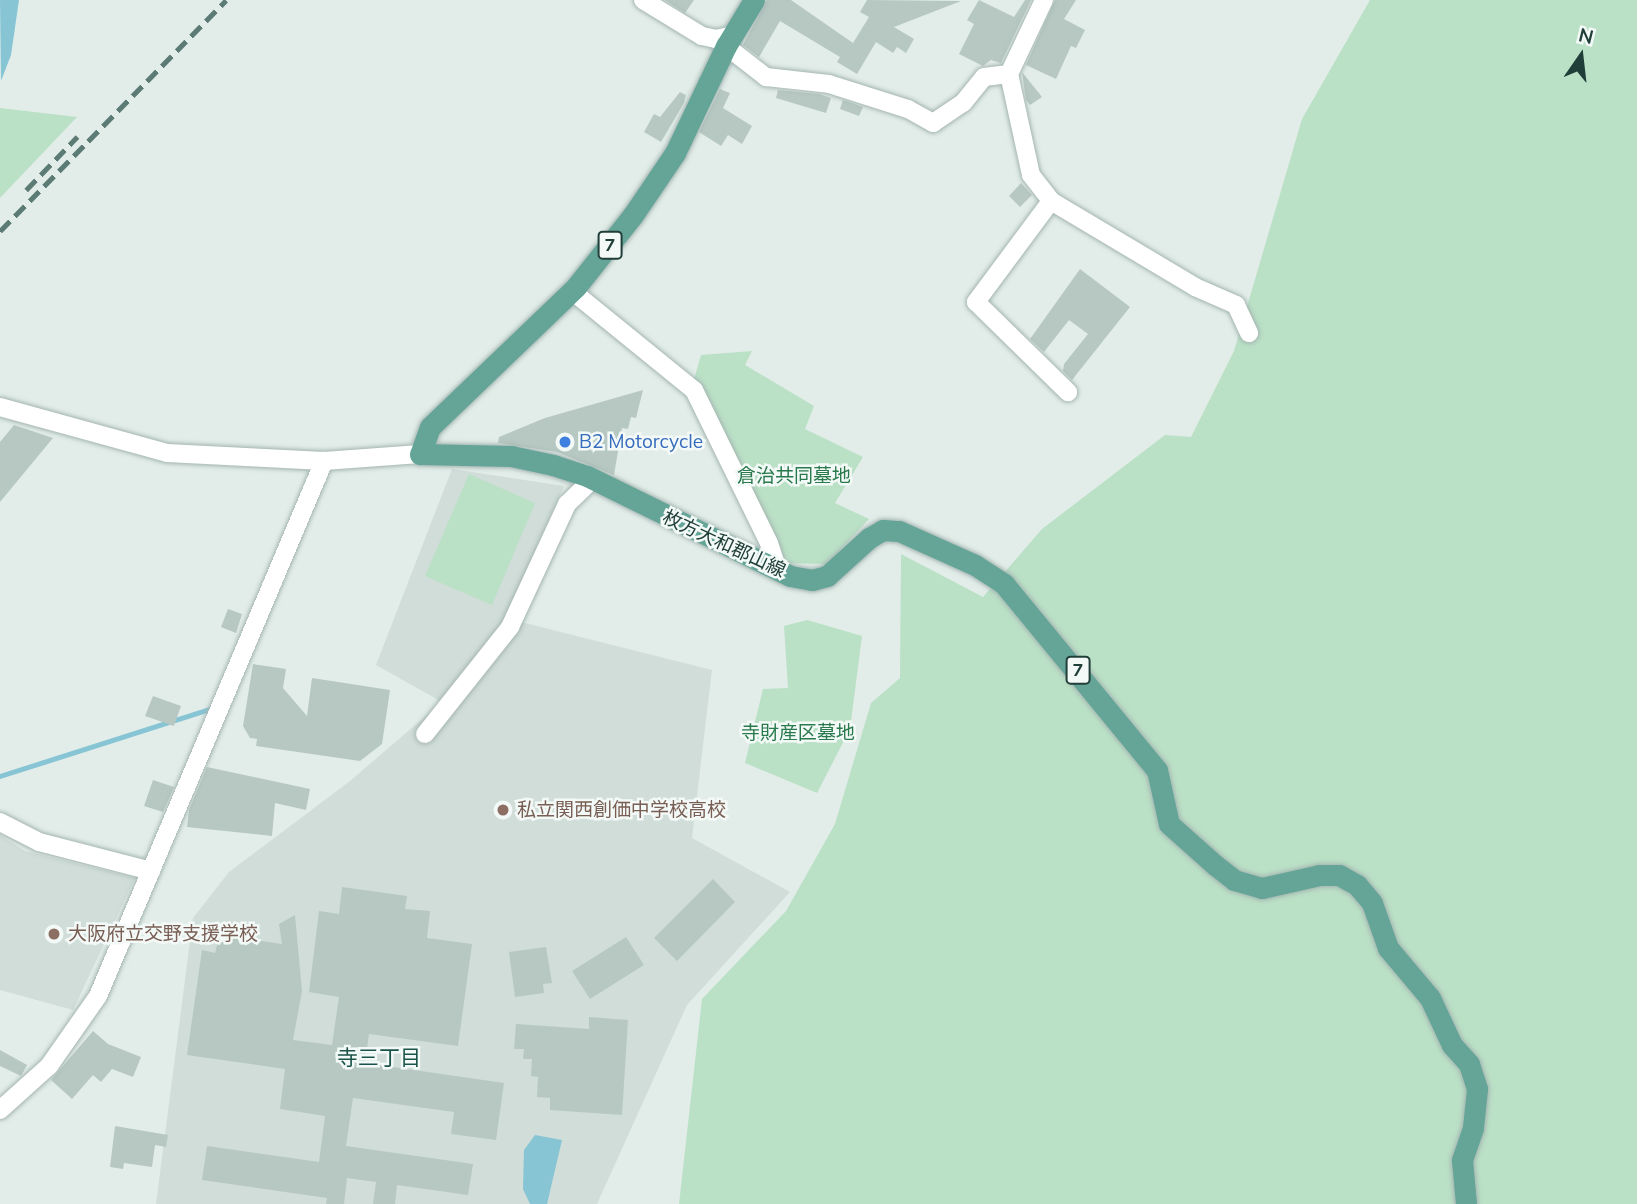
<!DOCTYPE html>
<meta charset="utf-8">
<style>
body{margin:0}
#map{position:relative;width:1637px;height:1204px;overflow:hidden;background:#e2ede9;font-family:Mulish,"Noto Sans JP",sans-serif}
div>[style]{position:absolute}
.built>*{inset:0;background:#d0ddd8}
.green>*{inset:0;background:#bae0c6}
.water>*{inset:0;background:#87c5d5}
.stream>*{height:4.5px;margin:-2.25px;padding:0 2.25px;transform-origin:2.25px;border-radius:2.25px;background:#87c5d5}
.building>*{inset:0;background:#b7c8c2}
.roads{filter:drop-shadow(0 0 2px #a4b5b1) drop-shadow(0 0 2px #a4b5b1)}
.minor>*{height:18px;margin:-9px;padding:0 9px;transform-origin:9px;border-radius:9px;background:#fff}
.primary>*{height:21px;margin:-10.5px;padding:0 10.5px;transform-origin:10.5px;border-radius:10.5px;background:#64a598}
.rail>*{height:4.5px;margin-top:-2.25px;transform-origin:0;background:repeating-linear-gradient(90deg,#5b7b74 0 14px,transparent 0 21px)}
.dots>*{width:19px;height:19px;translate:-50% -50%;box-sizing:border-box;border:4px solid #f3f9f6;border-radius:50%}
span{translate:-50% -50%;white-space:nowrap;text-align:center;line-height:1.15;-webkit-text-stroke:5px #f3f9f6;paint-order:stroke}
.shield-label span{padding:2px 5px;background:#f3f9f6;border:2px solid;border-radius:5px;-webkit-text-stroke-width:0}
.shield-label{font-size:18px;color:#213f39;font-weight:700}
.shop-label{font-size:19px;color:#366cbe}
.left{translate:0 -50%;text-align:left}
.park-label{font-size:19px;color:#28794c}
.street-label{font-size:19px;color:#213f39}
.education-label{font-size:19px;color:#785e54}
.neighbourhood-label{font-size:21px;color:#1b5348}
.north{position:absolute;left:1546px;top:21px;width:70px;height:70px;-webkit-text-stroke:5px #f3f9f6;paint-order:stroke;rotate:14deg;font-size:19px;font-weight:700;line-height:28px;text-align:center;color:#213f39}
.north::after{content:'';display:block;margin:auto;width:24px;height:32px;background:#213f39;clip-path:polygon(50% 0,100% 100%,50% 72%,0 100%)}
</style>
<div id="map">
<div class="built">
<div style="clip-path:polygon(452px 469px,564px 486px,505px 618px,712px 670px,692px 838px,790px 892px,687px 1005px,597px 1204px,156px 1204px,193px 918px,229px 872px,350px 781px,442px 702px,376px 665px)"></div>
<div style="clip-path:polygon(0 835px,25px 851px,135px 878px,73px 1010px,0 990px)"></div>
</div>
<div class="green">
<div style="clip-path:polygon(1370px 0,1637px 0,1637px 1204px,679px 1204px,702px 999px,786px 911px,835px 824px,871px 703px,900px 678px,901px 554px,983px 597px,1042px 529px,1165px 435px,1191px 437px,1234px 351px,1302px 119px)"></div>
<div style="clip-path:polygon(0 108px,77px 117px,0 198px)"></div>
<div style="clip-path:polygon(752px 351px,745px 365px,814px 406px,805px 429px,863px 457px,835px 503px,869px 519px,827px 564px,781px 563px,693px 383px,701px 355px)"></div>
<div style="clip-path:polygon(469px 474px,535px 503px,492px 605px,425px 576px)"></div>
<div style="clip-path:polygon(807px 620px,862px 636px,850px 729px,817px 793px,745px 763px,763px 689px,788px 688px,784px 626px)"></div>
</div>
<div class="water">
<div style="clip-path:polygon(0 0,19px 0,11px 55px,1px 81px)"></div>
<div style="clip-path:polygon(535px 1135px,562px 1140px,547px 1204px,530px 1204px,523px 1189px,524px 1150px)"></div>
</div>
<div class="stream">
<div style="left:0;top:776px;width:224px;rotate:-17.7deg"></div>
</div>
<div class="building">
<div style="clip-path:polygon(665px 0,694px 0,685px 13px)"></div>
<div style="clip-path:polygon(767px 0,791px 0,853px 43px,869px 17px,860px 12px,867px 0,961px 1px,894px 27px,914px 39px,906px 53px,897px 47px,893px 53px,876px 42px,857px 74px,837px 62px,840px 57px,780px 21px,759px 57px,743px 45px)"></div>
<div style="clip-path:polygon(979px 0,1014px 17px,1025px 0,1031px 0,1001px 63px,991px 60px,983px 66px,959px 54px,974px 24px,967px 20px)"></div>
<div style="clip-path:polygon(1055px 0,1076px 0,1064px 19px,1085px 30px,1076px 48px,1071px 46px,1056px 79px,1026px 65px)"></div>
<div style="clip-path:polygon(1022px 72px,1042px 97px,1030px 105px,1026px 100px)"></div>
<div style="clip-path:polygon(720px 89px,730px 93px,723px 108px,752px 126px,742px 144px,728px 135px,721px 146px,699px 132px)"></div>
<div style="clip-path:polygon(778px 90px,819px 94px,831px 98px,826px 113px,776px 98px)"></div>
<div style="clip-path:polygon(680px 92px,686px 95px,684px 103px,661px 142px,644px 132px,654px 114px,660px 117px)"></div>
<div style="clip-path:polygon(843px 100px,863px 107px,859px 116px,840px 109px)"></div>
<div style="clip-path:polygon(1021px 183px,1032px 195px,1020px 207px,1009px 196px)"></div>
<div style="clip-path:polygon(1080px 269px,1130px 307px,1072px 380px,1063px 371px,1064px 364px,1088px 334px,1069px 320px,1044px 352px,1030px 339px)"></div>
<div style="clip-path:polygon(643px 390px,636px 418px,631px 417px,628px 429px,622px 428px,614px 475px,557px 452px,498px 443px,499px 437px,545px 418px)"></div>
<div style="clip-path:polygon(14px 425px,53px 438px,0 502px,0 442px)"></div>
<div style="clip-path:polygon(228px 609px,242px 614px,236px 633px,221px 627px)"></div>
<div style="clip-path:polygon(253px 664px,286px 669px,283px 688px,307px 716px,312px 678px,390px 690px,382px 744px,360px 761px,256px 746px,257px 739px,250px 738px,243px 726px)"></div>
<div style="clip-path:polygon(153px 696px,181px 706px,174px 726px,145px 716px)"></div>
<div style="clip-path:polygon(207px 767px,310px 789px,306px 810px,275px 803px,272px 836px,187px 827px,189px 810px)"></div>
<div style="clip-path:polygon(153px 780px,174px 787px,163px 812px,144px 806px)"></div>
<div style="clip-path:polygon(713px 879px,735px 902px,677px 961px,654px 938px)"></div>
<div style="clip-path:polygon(342px 887px,407px 896px,405px 909px,430px 911px,427px 938px,472px 944px,458px 1046px,369px 1034px,365px 1063px,504px 1083px,496px 1140px,451px 1134px,454px 1112px,353px 1098px,346px 1146px,473px 1164px,468px 1195px,397px 1185px,395px 1204px,373px 1204px,376px 1182px,347px 1178px,344px 1204px,326px 1204px,327px 1198px,202px 1180px,207px 1146px,319px 1162px,325px 1116px,280px 1109px,285px 1069px,187px 1055px,202px 950px,215px 953px,219px 938px,234px 937px,282px 944px,279px 924px,295px 915px,302px 991px,293px 1040px,332px 1045px,339px 997px,309px 992px,319px 911px,339px 914px)"></div>
<div style="clip-path:polygon(626px 937px,644px 965px,590px 999px,572px 971px)"></div>
<div style="clip-path:polygon(546px 947px,552px 983px,543px 984px,544px 993px,515px 997px,509px 952px)"></div>
<div style="clip-path:polygon(589px 1017px,628px 1020px,622px 1115px,550px 1110px,550px 1098px,537px 1097px,538px 1077px,531px 1076px,532px 1059px,523px 1059px,524px 1049px,514px 1049px,516px 1024px,589px 1029px)"></div>
<div style="clip-path:polygon(93px 1031px,108px 1044px,141px 1057px,133px 1077px,112px 1069px,101px 1082px,93px 1075px,72px 1099px,51px 1080px)"></div>
<div style="clip-path:polygon(0 1050px,27px 1065px,21px 1076px,0 1066px)"></div>
<div style="clip-path:polygon(115px 1126px,168px 1135px,166px 1147px,155px 1145px,152px 1167px,124px 1163px,123px 1169px,110px 1167px)"></div>
</div>
<div class="roads">
<div class="minor">
<div style="left:643px;top:0;width:69px;rotate:31.4deg"></div>
<div style="left:702px;top:36px;width:14px;rotate:12deg"></div>
<div style="left:716px;top:39px;width:17px;rotate:-13deg"></div>
<div style="left:1044px;top:0;width:82px;rotate:115.3deg"></div>
<div style="left:1009px;top:74px;width:103px;rotate:77.7deg"></div>
<div style="left:1031px;top:175px;width:33px;rotate:52deg"></div>
<div style="left:1051px;top:201px;width:168px;rotate:30.8deg"></div>
<div style="left:1195px;top:287px;width:45px;rotate:23.7deg"></div>
<div style="left:1236px;top:305px;width:31px;rotate:65deg"></div>
<div style="left:726px;top:46px;width:51px;rotate:37.8deg"></div>
<div style="left:766px;top:77px;width:63px;rotate:6.3deg"></div>
<div style="left:829px;top:84px;width:83px;rotate:17.6deg"></div>
<div style="left:908px;top:109px;width:29px;rotate:29deg"></div>
<div style="left:933px;top:123px;width:36px;rotate:-34deg"></div>
<div style="left:963px;top:103px;width:33px;rotate:-51deg"></div>
<div style="left:984px;top:77px;width:25px;rotate:-7deg"></div>
<div style="left:1051px;top:201px;width:126px;rotate:126.6deg"></div>
<div style="left:976px;top:302px;width:129px;rotate:44.4deg"></div>
<div style="left:572px;top:291px;width:157px;rotate:39.1deg"></div>
<div style="left:694px;top:390px;width:170px;rotate:63.9deg"></div>
<div style="left:769px;top:543px;width:29px;rotate:72deg"></div>
<div style="left:0;top:407px;width:173px;rotate:15.4deg"></div>
<div style="left:167px;top:453px;width:157px;rotate:2.9deg"></div>
<div style="left:324px;top:461px;width:96px;rotate:-4.2deg"></div>
<div style="left:425px;top:734px;width:137px;rotate:-51.5deg"></div>
<div style="left:510px;top:627px;width:136px;rotate:-65.1deg"></div>
<div style="left:567px;top:504px;width:36px;rotate:-44deg"></div>
<div style="left:0;top:822px;width:44px;rotate:27.1deg"></div>
<div style="left:39px;top:842px;width:116px;rotate:14.5deg"></div>
<div style="left:0;top:1110px;width:66px;rotate:-41.9deg"></div>
<div style="left:49px;top:1066px;width:85px;rotate:-55deg"></div>
<div style="left:98px;top:996px;width:581px;rotate:-67.1deg"></div>
</div>
<div class="primary">
<div style="left:754px;top:0;width:54px;rotate:121.3deg"></div>
<div style="left:726px;top:46px;width:119px;rotate:115.5deg"></div>
<div style="left:675px;top:153px;width:75px;rotate:124.1deg"></div>
<div style="left:633px;top:215px;width:92px;rotate:128.4deg"></div>
<div style="left:576px;top:287px;width:202px;rotate:136.2deg"></div>
<div style="left:430px;top:427px;width:29px;rotate:110deg"></div>
<div style="left:420px;top:454px;width:91px;rotate:1.3deg"></div>
<div style="left:511px;top:456px;width:43px;rotate:12.1deg"></div>
<div style="left:553px;top:465px;width:36px;rotate:18deg"></div>
<div style="left:587px;top:476px;width:226px;rotate:26.2deg"></div>
<div style="left:790px;top:576px;width:22px;rotate:10deg"></div>
<div style="left:812px;top:580px;width:16px;rotate:-15deg"></div>
<div style="left:827px;top:576px;width:57px;rotate:-42.1deg"></div>
<div style="left:869px;top:538px;width:16px;rotate:-30deg"></div>
<div style="left:883px;top:530px;width:16px;rotate:4deg"></div>
<div style="left:899px;top:531px;width:83px;rotate:24.1deg"></div>
<div style="left:975px;top:565px;width:35px;rotate:33deg"></div>
<div style="left:1004px;top:584px;width:241px;rotate:50.6deg"></div>
<div style="left:1157px;top:770px;width:55px;rotate:77.5deg"></div>
<div style="left:1169px;top:824px;width:62px;rotate:41.7deg"></div>
<div style="left:1215px;top:865px;width:24px;rotate:38deg"></div>
<div style="left:1234px;top:880px;width:29px;rotate:16deg"></div>
<div style="left:1262px;top:888px;width:58px;rotate:-12.8deg"></div>
<div style="left:1319px;top:875px;width:20px"></div>
<div style="left:1339px;top:875px;width:21px;rotate:29deg"></div>
<div style="left:1357px;top:885px;width:23px;rotate:50deg"></div>
<div style="left:1372px;top:903px;width:48px;rotate:70.4deg"></div>
<div style="left:1388px;top:948px;width:65px;rotate:50deg"></div>
<div style="left:1430px;top:998px;width:52px;rotate:64.9deg"></div>
<div style="left:1452px;top:1045px;width:25px;rotate:48deg"></div>
<div style="left:1469px;top:1064px;width:26px;rotate:72deg"></div>
<div style="left:1477px;top:1089px;width:39px;rotate:96deg"></div>
<div style="left:1473px;top:1128px;width:34px;rotate:109deg"></div>
<div style="left:1462px;top:1160px;width:44px;rotate:84.8deg"></div>
</div>
</div>
<div class="rail">
<div style="left:26px;top:190px;width:74px;rotate:-46.1deg"></div>
<div style="left:0;top:231px;width:323px;rotate:-45.6deg"></div>
</div>
<div class="dots">
<div style="left:565px;top:442px;background:#3f7fe0"></div>
<div style="left:503px;top:810px;background:#8d6e63"></div>
<div style="left:54px;top:934px;background:#8d6e63"></div>
</div>
<div class="shield-label">
<span style="left:610px;top:245px">7</span>
<span style="left:1078px;top:670px">7</span>
</div>
<div class="shop-label">
<span class="left" style="left:579px;top:442px">B2 Motorcycle</span>
</div>
<div class="park-label">
<span style="left:794px;top:476px">倉治共同墓地</span>
<span style="left:798px;top:733px">寺財産区墓地</span>
</div>
<div class="street-label">
<span style="left:724px;top:544px;rotate:25deg">枚方大和郡山線</span>
</div>
<div class="education-label">
<span class="left" style="left:517px;top:810px">私立関西創価中学校高校</span>
<span class="left" style="left:68px;top:934px">大阪府立交野支援学校</span>
</div>
<div class="neighbourhood-label">
<span style="left:379px;top:1057px">寺三丁目</span>
</div>
<div class="north">N</div>
</div>
